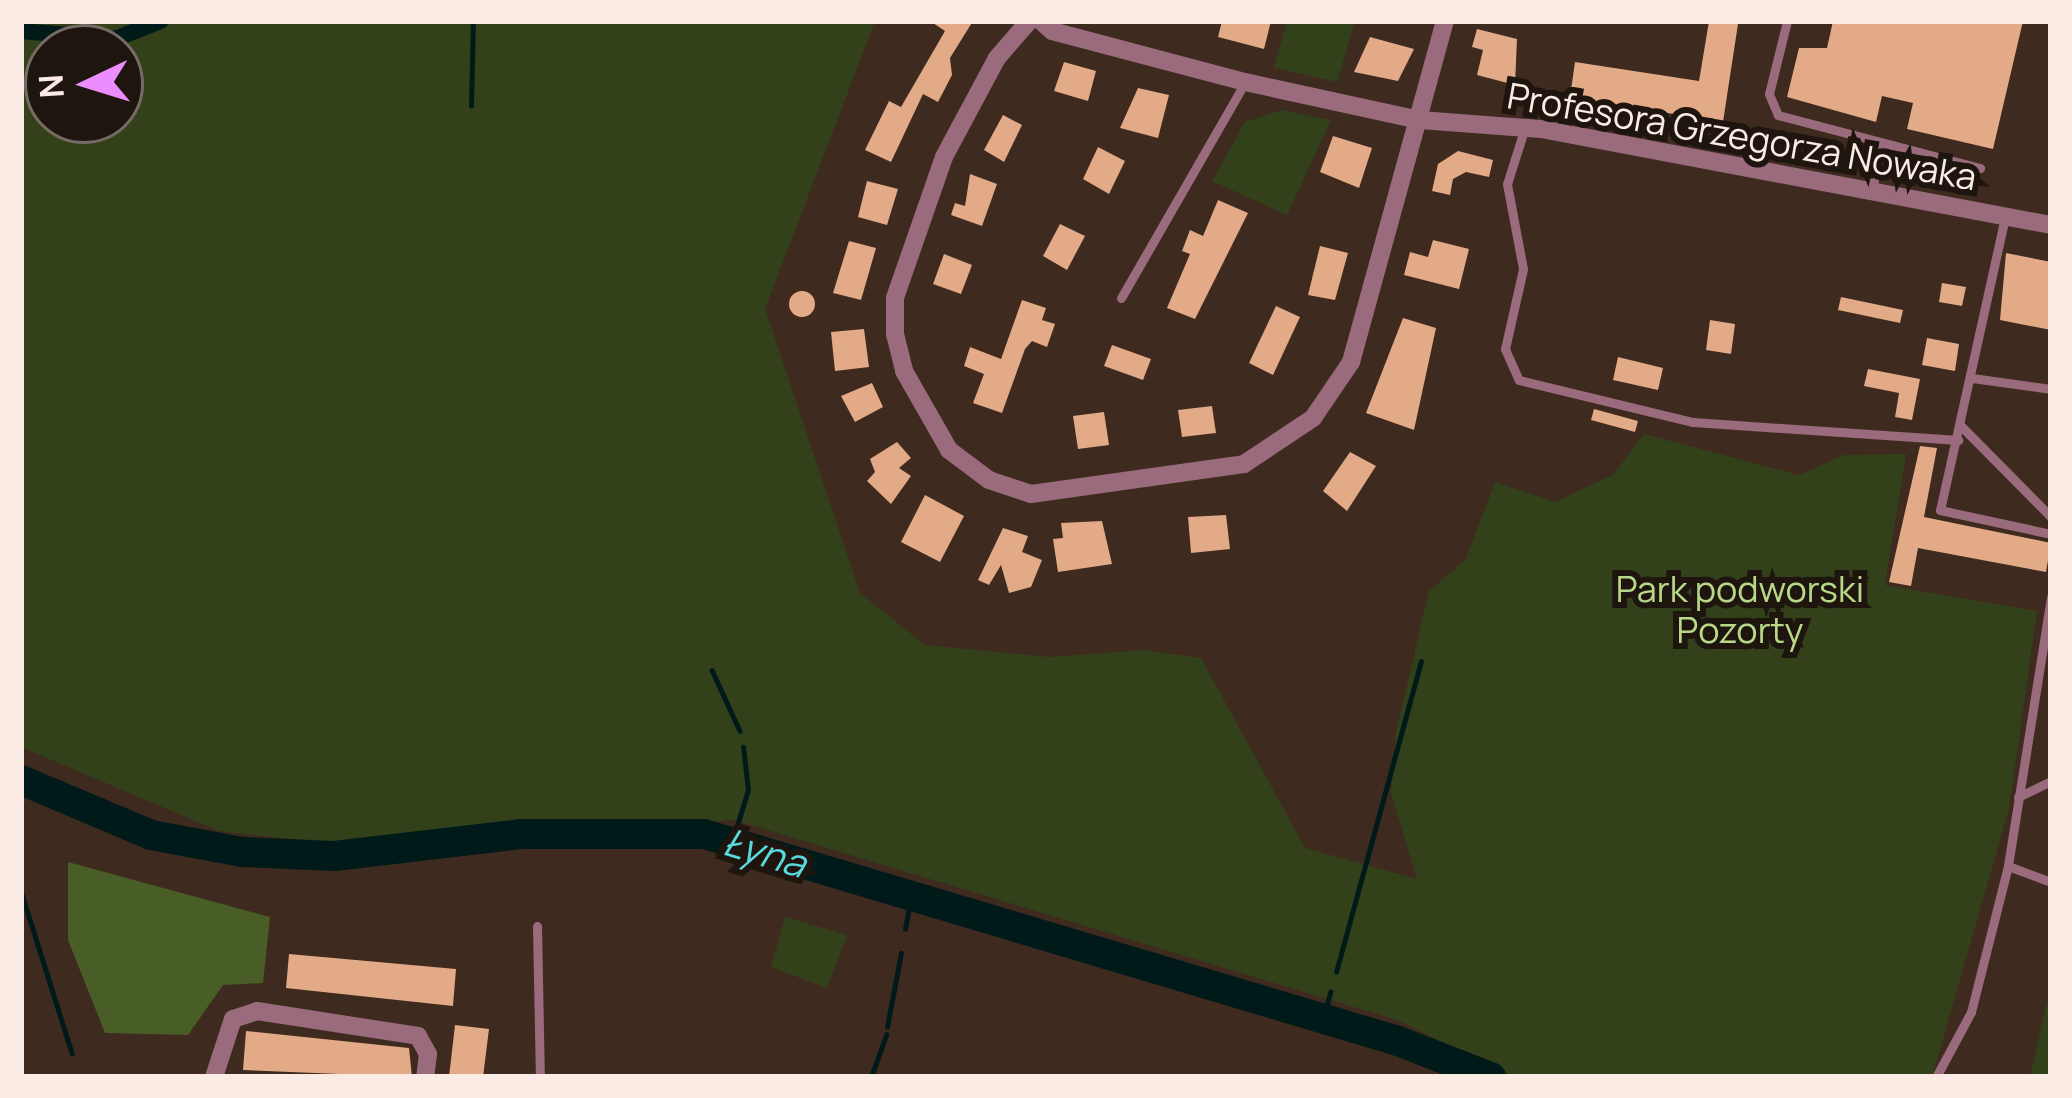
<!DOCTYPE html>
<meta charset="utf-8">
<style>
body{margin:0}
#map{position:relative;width:2072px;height:1098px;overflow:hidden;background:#3e2a1e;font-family:Manrope,sans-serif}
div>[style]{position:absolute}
.green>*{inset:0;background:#33411b}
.forest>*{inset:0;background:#495d27}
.stream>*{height:4.5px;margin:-2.25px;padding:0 2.25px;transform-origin:2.25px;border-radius:2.25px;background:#001a1a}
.canal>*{height:16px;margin:-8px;padding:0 8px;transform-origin:8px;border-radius:8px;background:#001a1a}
.river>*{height:30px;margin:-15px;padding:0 15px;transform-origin:15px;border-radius:15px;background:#001a1a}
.building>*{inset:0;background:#e2aa87}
.round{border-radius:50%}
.lane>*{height:9px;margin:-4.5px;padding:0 4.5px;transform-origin:4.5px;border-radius:4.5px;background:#996b7c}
.street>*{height:18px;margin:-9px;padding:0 9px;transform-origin:9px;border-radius:9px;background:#996b7c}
span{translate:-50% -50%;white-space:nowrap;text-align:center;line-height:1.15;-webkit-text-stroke:12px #1e150f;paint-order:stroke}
.street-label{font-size:36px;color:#faece4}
.park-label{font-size:36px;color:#b7d887}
.water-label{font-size:39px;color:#59d9dc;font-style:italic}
.frame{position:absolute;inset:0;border:24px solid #faece4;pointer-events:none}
.north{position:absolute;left:24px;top:24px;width:120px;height:120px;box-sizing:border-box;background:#1e150f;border:3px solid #766b64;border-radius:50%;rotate:266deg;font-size:33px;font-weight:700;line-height:48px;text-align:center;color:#faece4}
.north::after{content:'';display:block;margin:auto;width:42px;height:54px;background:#eb8dfc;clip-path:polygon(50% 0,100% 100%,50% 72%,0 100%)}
</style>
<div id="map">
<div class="green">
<div style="clip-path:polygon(evenodd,21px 21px,875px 21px,765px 309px,860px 593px,925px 645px,1049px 657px,1143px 650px,1201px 658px,1305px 848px,1417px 879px,1391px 793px,1396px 732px,1429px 591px,1466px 559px,1495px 482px,1555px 502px,1613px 475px,1644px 434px,1799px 475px,1844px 455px,1906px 454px,1885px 585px,2037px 611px,2009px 809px,1932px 1077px,1515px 1077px,1397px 1020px,735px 820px,344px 845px,219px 831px,21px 747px,21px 21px,48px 48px,120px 48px,120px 120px,48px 120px,48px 48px)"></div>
<div style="clip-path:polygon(1287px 21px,1355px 21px,1337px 82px,1274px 68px)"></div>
<div style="clip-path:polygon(1281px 110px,1331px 120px,1287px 215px,1212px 181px,1245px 122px)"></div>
<div style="clip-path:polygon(785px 917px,847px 935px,827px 988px,771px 967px)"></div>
<div style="clip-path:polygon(2051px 990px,2051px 1077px,2030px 1077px,2046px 1006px)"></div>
</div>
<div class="forest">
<div style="clip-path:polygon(68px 862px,270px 917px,263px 983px,223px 985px,188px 1035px,105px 1033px,68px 940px)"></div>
</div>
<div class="stream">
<div style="left:471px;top:106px;width:85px;rotate:-88.7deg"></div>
<div style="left:1757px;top:148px;width:16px;rotate:-75deg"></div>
<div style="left:712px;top:670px;width:67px;rotate:65.3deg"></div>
<div style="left:732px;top:842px;width:54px;rotate:-72.9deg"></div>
<div style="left:748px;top:790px;width:43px;rotate:-96.6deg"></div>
<div style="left:21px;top:891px;width:170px;rotate:72.5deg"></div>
<div style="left:905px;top:929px;width:36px;rotate:-79deg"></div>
<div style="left:1336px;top:972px;width:322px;rotate:-74.7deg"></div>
<div style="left:1323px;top:1019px;width:28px;rotate:-75deg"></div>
<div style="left:887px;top:1027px;width:75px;rotate:-79.3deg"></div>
<div style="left:871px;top:1077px;width:45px;rotate:-70.3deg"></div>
</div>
<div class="canal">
<div style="left:21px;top:31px;width:94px;rotate:4.9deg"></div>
<div style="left:115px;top:39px;width:49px;rotate:-21.4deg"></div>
</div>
<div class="river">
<div style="left:21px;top:780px;width:141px;rotate:22.9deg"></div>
<div style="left:151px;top:835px;width:94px;rotate:10.5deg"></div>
<div style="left:243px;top:852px;width:91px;rotate:2.5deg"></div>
<div style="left:334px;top:856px;width:188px;rotate:-6.7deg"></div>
<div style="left:521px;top:834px;width:183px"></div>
<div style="left:704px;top:834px;width:724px;rotate:16.61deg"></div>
<div style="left:1398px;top:1041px;width:100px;rotate:21.2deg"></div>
</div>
<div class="building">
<div style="clip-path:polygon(930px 21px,973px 21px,950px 58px,952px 75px,938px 102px,923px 94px,891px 162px,865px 150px,889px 101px,901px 107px,945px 31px)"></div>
<div style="clip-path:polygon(1222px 21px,1271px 21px,1264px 49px,1218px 37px)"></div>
<div style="clip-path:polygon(1709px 21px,1738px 24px,1723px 122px,1570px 97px,1575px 62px,1699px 81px)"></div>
<div style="clip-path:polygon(1833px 21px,2023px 21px,1993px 149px,1907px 129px,1913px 103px,1882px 96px,1876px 122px,1787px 97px,1799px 48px,1827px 48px)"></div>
<div style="clip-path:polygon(1477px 29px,1517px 39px,1515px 85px,1477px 75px,1483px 50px,1472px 47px)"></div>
<div style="clip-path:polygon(1370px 37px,1414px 49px,1398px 81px,1354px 72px)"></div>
<div style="clip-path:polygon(1064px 62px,1096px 71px,1088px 101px,1054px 91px)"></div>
<div style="clip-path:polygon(1138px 88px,1169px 95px,1158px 138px,1120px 128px)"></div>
<div style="clip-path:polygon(1003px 115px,1022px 125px,1004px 162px,984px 150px)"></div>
<div style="clip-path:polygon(1333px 136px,1372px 148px,1359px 188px,1320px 172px)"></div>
<div style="clip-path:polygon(1098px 147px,1125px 161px,1109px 194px,1083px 179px)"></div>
<div style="clip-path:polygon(1458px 151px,1493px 160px,1489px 177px,1466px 172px,1453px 179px,1450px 195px,1432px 191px,1438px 164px)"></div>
<div style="clip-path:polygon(970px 174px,997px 184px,982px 226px,951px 215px,955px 203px,965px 206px)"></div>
<div style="clip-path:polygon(867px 181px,898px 189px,887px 225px,858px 217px)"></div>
<div style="clip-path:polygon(1218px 200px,1248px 213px,1195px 319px,1167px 308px,1190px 254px,1182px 251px,1190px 230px,1203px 236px)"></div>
<div style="clip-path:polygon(1060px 224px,1085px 236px,1067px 270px,1043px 256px)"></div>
<div style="clip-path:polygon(1433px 240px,1469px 249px,1459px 289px,1404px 275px,1410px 252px,1428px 257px)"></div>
<div style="clip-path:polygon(849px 241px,876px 248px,861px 300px,833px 293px)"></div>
<div style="clip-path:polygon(1320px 246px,1348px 253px,1335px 300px,1308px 295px)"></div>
<div style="clip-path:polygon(2006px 253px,2051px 262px,2051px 330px,2000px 320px)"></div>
<div style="clip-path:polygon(944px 254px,972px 265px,961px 294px,933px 284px)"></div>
<div style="clip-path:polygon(1942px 283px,1966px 287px,1962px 306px,1939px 302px)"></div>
<div class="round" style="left:789px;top:291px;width:26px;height:26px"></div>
<div style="clip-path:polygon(1841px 297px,1903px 310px,1900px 323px,1838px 310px)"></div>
<div style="clip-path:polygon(1022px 300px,1046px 308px,1042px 320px,1055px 324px,1047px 347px,1032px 341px,1025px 349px,1002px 413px,973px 403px,984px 374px,964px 366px,970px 347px,1001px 359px)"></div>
<div style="clip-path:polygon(1276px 306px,1300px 317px,1273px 375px,1249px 363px)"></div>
<div style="clip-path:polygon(1403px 318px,1436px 328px,1414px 430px,1366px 413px)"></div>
<div style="clip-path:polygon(1710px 320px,1735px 324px,1731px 354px,1706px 350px)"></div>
<div style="clip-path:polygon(864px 329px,869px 367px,835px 371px,831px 332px)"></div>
<div style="clip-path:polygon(1927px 338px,1959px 344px,1955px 371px,1922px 365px)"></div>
<div style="clip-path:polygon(1112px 345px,1151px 359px,1143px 380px,1104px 366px)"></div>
<div style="clip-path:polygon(1618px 357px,1663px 368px,1658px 390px,1613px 380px)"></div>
<div style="clip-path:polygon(1868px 369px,1920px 379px,1912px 420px,1895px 417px,1899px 393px,1864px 386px)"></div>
<div style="clip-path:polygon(872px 383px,883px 407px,855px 422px,841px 396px)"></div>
<div style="clip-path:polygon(1212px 406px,1216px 433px,1182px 437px,1178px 410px)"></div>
<div style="clip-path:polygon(1594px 409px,1638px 421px,1635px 432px,1591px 420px)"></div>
<div style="clip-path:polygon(1104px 412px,1109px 445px,1078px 449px,1073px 416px)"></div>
<div style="clip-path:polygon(897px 442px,911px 458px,899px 468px,911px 476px,891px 504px,867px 481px,875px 472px,870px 459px)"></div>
<div style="clip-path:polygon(1920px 446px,1937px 448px,1924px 517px,2051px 543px,2046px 572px,1918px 548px,1911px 586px,1889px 582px)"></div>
<div style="clip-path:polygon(1350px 452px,1376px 466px,1347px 511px,1323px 491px)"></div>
<div style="clip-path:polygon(925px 495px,964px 516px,940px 562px,901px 542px)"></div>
<div style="clip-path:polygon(1226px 515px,1230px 549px,1191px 553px,1188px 517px)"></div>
<div style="clip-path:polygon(1102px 521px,1112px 564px,1058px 572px,1053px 539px,1063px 538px,1061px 523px)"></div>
<div style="clip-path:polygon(1003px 528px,1028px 536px,1022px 552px,1042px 560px,1031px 587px,1009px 593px,1001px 565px,989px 585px,978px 580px)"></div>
<div style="clip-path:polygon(289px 954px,456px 969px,453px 1006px,286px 988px)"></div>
<div style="clip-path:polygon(455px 1025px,489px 1029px,483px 1077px,449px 1077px)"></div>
<div style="clip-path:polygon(246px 1031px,409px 1048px,412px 1077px,243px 1070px)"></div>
</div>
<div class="lane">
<div style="left:1787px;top:21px;width:75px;rotate:103.9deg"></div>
<div style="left:1769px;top:94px;width:23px;rotate:67deg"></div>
<div style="left:1778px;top:115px;width:209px;rotate:14.7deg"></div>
<div style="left:1525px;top:127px;width:60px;rotate:107.5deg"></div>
<div style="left:1507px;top:184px;width:86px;rotate:79.3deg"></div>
<div style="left:1523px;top:269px;width:82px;rotate:102.7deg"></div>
<div style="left:1505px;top:349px;width:34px;rotate:66deg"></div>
<div style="left:1519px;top:380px;width:179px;rotate:13.6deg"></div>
<div style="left:1693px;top:422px;width:266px;rotate:3.9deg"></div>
<div style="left:1872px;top:190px;width:46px;rotate:-78.7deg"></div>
<div style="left:2005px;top:217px;width:300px;rotate:102.5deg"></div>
<div style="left:1940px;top:510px;width:114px;rotate:12.2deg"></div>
<div style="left:1121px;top:298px;width:247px;rotate:-60.1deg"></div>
<div style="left:1972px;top:378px;width:80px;rotate:7.9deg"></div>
<div style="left:1961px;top:426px;width:128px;rotate:45.3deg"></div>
<div style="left:2051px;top:597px;width:272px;rotate:99.1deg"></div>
<div style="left:2008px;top:866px;width:46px;rotate:20.4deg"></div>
<div style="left:2018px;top:797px;width:37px;rotate:-26deg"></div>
<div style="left:537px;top:926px;width:151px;rotate:88.9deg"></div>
<div style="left:1936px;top:1077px;width:74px;rotate:-61.7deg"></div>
<div style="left:1971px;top:1012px;width:151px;rotate:-75.8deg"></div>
</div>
<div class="street">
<div style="left:1029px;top:21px;width:49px;rotate:130.9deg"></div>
<div style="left:997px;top:58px;width:112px;rotate:118.2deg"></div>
<div style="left:944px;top:157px;width:149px;rotate:109.2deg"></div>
<div style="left:895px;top:298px;width:36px;rotate:90deg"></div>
<div style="left:895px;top:334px;width:38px;rotate:76deg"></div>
<div style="left:904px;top:371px;width:91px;rotate:60.3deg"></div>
<div style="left:949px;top:450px;width:50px;rotate:36.9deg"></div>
<div style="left:989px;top:480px;width:44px;rotate:18.4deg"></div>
<div style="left:1031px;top:494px;width:215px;rotate:-8deg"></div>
<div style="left:1244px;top:464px;width:83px;rotate:-33.7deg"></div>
<div style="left:1313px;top:418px;width:68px;rotate:-55.8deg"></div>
<div style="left:1351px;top:362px;width:354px;rotate:-74.6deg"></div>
<div style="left:1041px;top:21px;width:15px;rotate:42deg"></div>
<div style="left:1052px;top:31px;width:200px;rotate:14.8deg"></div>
<div style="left:1245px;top:82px;width:179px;rotate:12.3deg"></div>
<div style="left:1420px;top:120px;width:121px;rotate:4.3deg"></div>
<div style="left:1541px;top:129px;width:519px;rotate:10.66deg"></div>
<div style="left:214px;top:1077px;width:61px;rotate:-71.9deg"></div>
<div style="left:233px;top:1019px;width:25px;rotate:-18deg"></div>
<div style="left:257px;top:1011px;width:163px;rotate:8.8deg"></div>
<div style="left:418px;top:1036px;width:21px;rotate:61deg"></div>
<div style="left:428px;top:1054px;width:23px;rotate:97deg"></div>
</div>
<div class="street-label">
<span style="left:1742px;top:136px;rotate:10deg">Profesora Grzegorza Nowaka</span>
</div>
<div class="park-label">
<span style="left:1740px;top:609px">Park podworski<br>Pozorty</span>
</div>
<div class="water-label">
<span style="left:765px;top:852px;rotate:17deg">Łyna</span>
</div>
<div class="frame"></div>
<div class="north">N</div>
</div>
